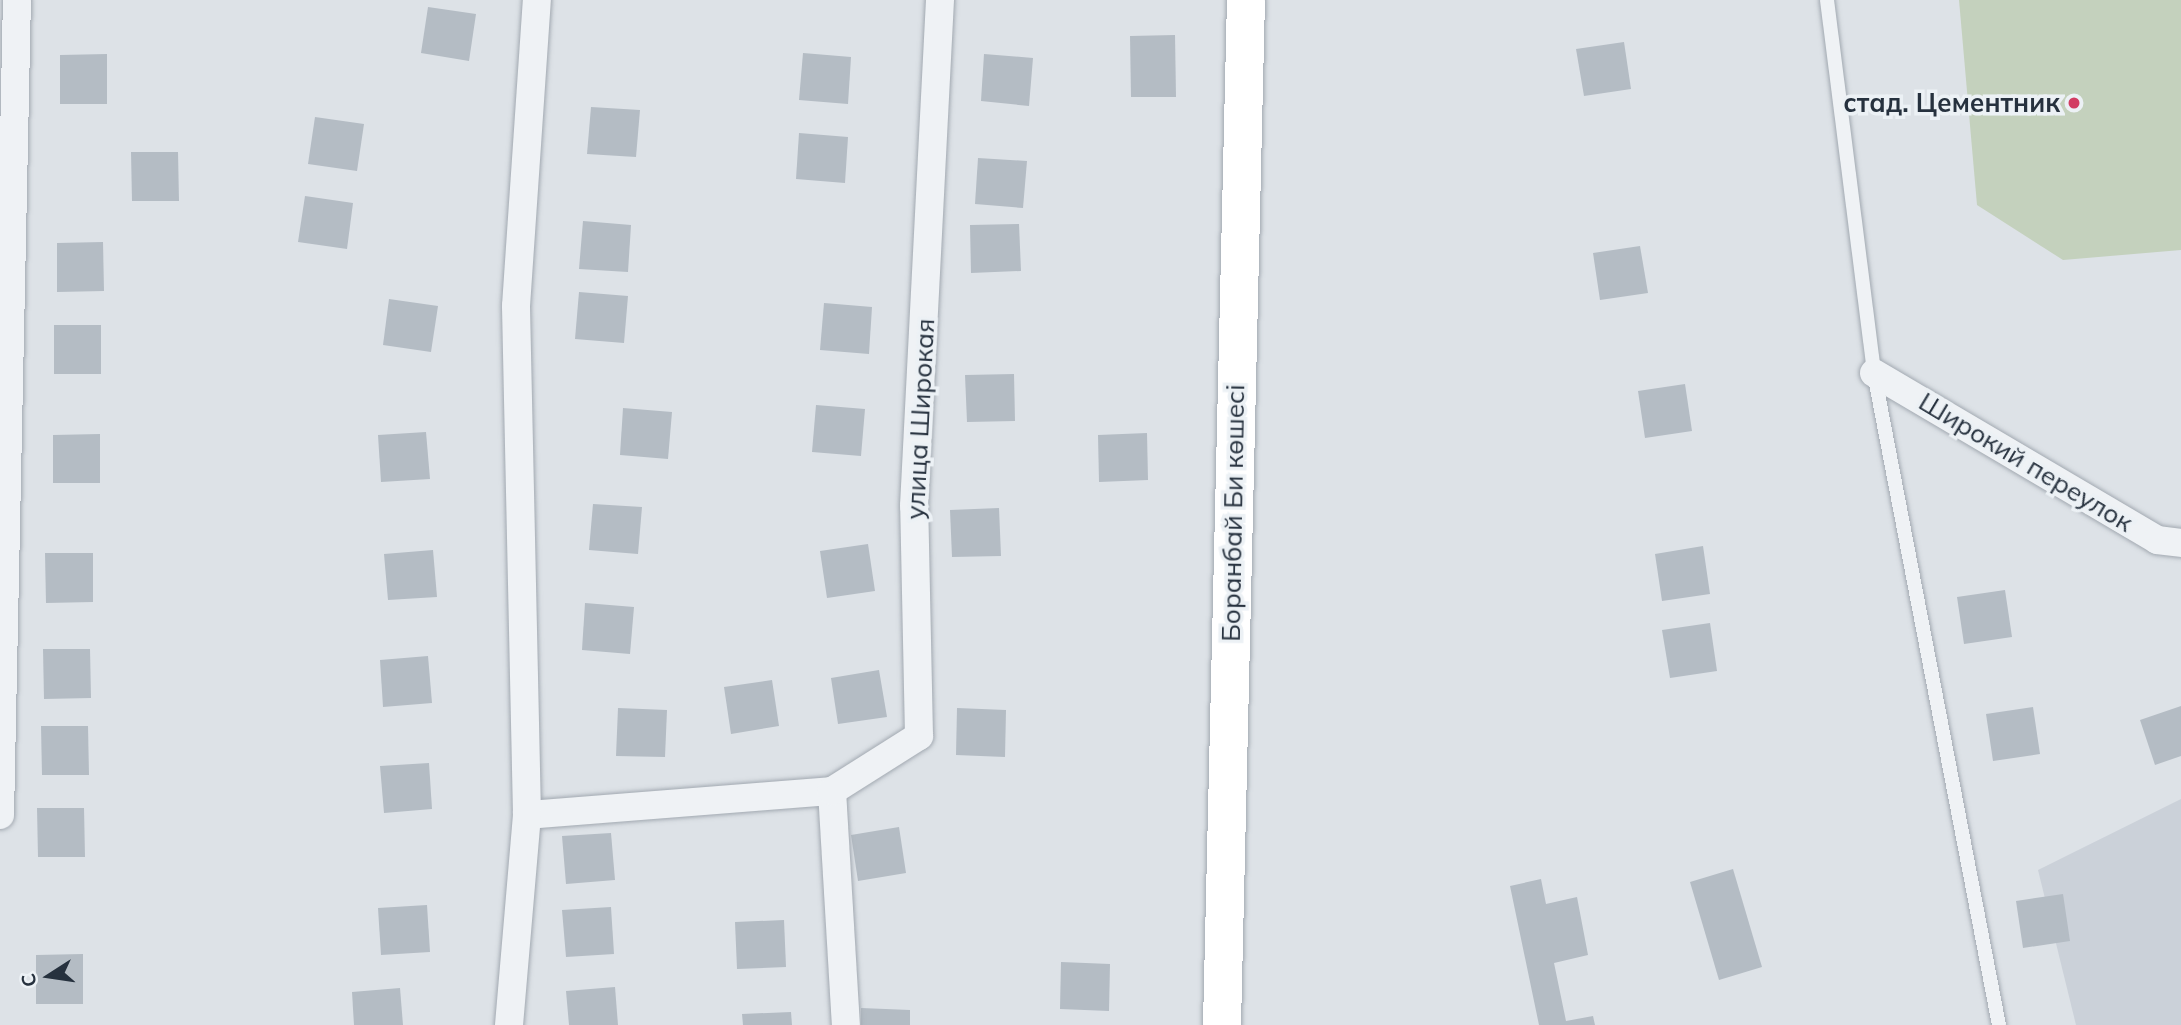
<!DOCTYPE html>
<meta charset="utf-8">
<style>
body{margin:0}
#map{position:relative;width:2181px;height:1025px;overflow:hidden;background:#dde2e7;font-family:Mulish,sans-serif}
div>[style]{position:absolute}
.built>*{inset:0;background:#cbd1d9}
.green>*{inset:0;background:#c4d1bd}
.building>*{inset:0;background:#b4bcc4}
.roads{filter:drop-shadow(0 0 2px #a2a9b1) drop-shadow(0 0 2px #a2a9b1)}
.lane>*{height:14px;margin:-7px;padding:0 7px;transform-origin:7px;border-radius:7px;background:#eff2f5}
.street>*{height:28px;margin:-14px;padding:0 14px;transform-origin:14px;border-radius:14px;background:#eff2f5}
.secondary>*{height:38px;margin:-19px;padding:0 19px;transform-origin:19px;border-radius:19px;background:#fff}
.dots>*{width:19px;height:19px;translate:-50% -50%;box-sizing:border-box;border:4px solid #ecf1f5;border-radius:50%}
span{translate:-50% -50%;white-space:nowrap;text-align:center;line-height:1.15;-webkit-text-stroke:7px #ecf1f5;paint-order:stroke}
.poi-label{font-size:26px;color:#26313e;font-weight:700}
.right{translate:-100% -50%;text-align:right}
.street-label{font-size:26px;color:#26313e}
.north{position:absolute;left:14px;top:941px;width:70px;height:70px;-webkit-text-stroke:5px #ecf1f5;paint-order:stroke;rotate:258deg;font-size:19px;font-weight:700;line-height:28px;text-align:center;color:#26313e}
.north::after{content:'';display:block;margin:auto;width:24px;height:32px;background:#26313e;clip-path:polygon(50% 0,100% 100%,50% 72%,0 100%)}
</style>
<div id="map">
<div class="built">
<div style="clip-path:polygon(2181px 799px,2181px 1025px,2076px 1025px,2038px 870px)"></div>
</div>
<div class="green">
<div style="clip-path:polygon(1959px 0,2181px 0,2181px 250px,2063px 260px,1977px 205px)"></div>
</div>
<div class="building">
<div style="clip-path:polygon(428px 7px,476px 14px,469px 61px,421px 53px)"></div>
<div style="clip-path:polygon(1175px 35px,1176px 97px,1131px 97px,1130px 36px)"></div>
<div style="clip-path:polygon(1624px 42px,1631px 89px,1584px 96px,1576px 49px)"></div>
<div style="clip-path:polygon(803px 53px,851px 57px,848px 104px,799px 100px)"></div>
<div style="clip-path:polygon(107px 54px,107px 104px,60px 104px,60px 55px)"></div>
<div style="clip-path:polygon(984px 54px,1033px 58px,1029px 106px,981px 101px)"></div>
<div style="clip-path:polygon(591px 107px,640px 110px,636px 157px,587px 154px)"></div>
<div style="clip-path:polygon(315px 117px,364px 124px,357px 171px,308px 164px)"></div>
<div style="clip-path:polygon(799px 133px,848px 137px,845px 183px,796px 179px)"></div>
<div style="clip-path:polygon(131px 152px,178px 152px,179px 201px,132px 201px)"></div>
<div style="clip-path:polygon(978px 158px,1027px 161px,1023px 208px,975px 204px)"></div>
<div style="clip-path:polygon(305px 196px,353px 203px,347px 249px,298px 242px)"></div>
<div style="clip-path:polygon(583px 221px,631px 225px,628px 272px,579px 269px)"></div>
<div style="clip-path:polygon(1019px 224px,1021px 271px,971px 273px,970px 225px)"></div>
<div style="clip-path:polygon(103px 242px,104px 291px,57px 292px,57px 243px)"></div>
<div style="clip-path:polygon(1640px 246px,1648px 293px,1600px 300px,1593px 253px)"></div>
<div style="clip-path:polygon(579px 292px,628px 296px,624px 343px,575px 339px)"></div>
<div style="clip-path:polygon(389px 299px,438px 306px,431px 352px,383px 345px)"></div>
<div style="clip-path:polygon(824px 303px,872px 307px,869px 354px,820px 350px)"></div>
<div style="clip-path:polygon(54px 325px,101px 325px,101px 374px,54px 374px)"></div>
<div style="clip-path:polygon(1014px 374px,1015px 421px,967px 422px,965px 375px)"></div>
<div style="clip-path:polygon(1685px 384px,1692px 431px,1645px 438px,1638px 391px)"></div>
<div style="clip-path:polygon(816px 405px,865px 409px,861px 456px,812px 452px)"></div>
<div style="clip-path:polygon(623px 408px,672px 412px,668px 459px,620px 455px)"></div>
<div style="clip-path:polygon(426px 432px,430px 479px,381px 482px,378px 435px)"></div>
<div style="clip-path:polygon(1147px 433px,1148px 480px,1099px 482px,1098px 435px)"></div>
<div style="clip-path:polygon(100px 434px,100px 483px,53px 483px,53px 435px)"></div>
<div style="clip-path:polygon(593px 504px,642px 507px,638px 554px,589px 550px)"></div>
<div style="clip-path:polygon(999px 508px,1001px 556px,952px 557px,950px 510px)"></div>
<div style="clip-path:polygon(868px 544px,875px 591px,827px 598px,820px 551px)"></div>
<div style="clip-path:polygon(1703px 546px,1710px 594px,1662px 601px,1655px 554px)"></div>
<div style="clip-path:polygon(433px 550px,437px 597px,388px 600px,384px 554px)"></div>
<div style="clip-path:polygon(45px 553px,93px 553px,93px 602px,46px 603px)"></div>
<div style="clip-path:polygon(2005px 590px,2012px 637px,1964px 644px,1957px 597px)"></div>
<div style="clip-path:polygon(585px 603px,634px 607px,630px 654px,582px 650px)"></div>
<div style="clip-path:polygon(1710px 623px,1717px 671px,1670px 678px,1662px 630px)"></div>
<div style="clip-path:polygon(43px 649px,90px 649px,91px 698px,44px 699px)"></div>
<div style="clip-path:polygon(428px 656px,432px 703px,383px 707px,380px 660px)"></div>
<div style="clip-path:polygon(879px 670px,887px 717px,838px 724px,831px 678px)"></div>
<div style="clip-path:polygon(772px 680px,779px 726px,731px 734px,724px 687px)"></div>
<div style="clip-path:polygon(2181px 706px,2181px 756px,2155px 765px,2140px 720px)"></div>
<div style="clip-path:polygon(2033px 707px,2040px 754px,1993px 761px,1986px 714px)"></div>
<div style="clip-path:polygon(618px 708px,667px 710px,665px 757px,616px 756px)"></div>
<div style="clip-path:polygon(957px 708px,1006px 710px,1005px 757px,956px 755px)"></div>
<div style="clip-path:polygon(41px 726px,88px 726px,89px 775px,42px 775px)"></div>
<div style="clip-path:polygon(429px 763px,432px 809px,384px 813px,380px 766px)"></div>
<div style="clip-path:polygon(37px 808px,84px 808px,85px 857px,38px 857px)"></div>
<div style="clip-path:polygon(899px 827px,906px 873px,858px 881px,851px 835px)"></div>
<div style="clip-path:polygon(611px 833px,615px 880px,566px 884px,562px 836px)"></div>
<div style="clip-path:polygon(1733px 869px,1762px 967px,1719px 980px,1690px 882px)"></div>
<div style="clip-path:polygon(1541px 879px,1546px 904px,1577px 897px,1588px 955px,1554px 963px,1566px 1021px,1593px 1016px,1595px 1025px,1539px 1025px,1510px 886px)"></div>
<div style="clip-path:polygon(2063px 894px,2070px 941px,2023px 948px,2016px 901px)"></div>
<div style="clip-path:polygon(427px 905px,430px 952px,381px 955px,378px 908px)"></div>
<div style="clip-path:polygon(611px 907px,614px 954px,566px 957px,562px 910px)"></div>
<div style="clip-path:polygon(784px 920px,786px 967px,737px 969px,735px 922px)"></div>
<div style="clip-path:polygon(83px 954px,83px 1004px,36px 1004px,36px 955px)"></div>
<div style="clip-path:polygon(1061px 962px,1110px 964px,1109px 1011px,1060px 1009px)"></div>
<div style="clip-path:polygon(615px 987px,618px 1025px,569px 1025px,566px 991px)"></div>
<div style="clip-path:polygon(400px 988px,403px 1025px,354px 1025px,352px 992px)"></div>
<div style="clip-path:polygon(861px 1008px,910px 1010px,910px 1025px,861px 1025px)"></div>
<div style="clip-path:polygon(791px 1012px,792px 1025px,743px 1025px,742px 1014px)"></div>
</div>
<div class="roads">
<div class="lane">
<div style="left:1827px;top:0;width:376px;rotate:82.8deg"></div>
<div style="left:1874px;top:373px;width:664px;rotate:79.15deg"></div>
</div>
<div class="street">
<div style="left:1874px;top:373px;width:329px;rotate:30.5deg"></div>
<div style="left:2157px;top:540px;width:24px;rotate:7deg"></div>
<div style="left:832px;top:791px;width:234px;rotate:86.6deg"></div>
<div style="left:0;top:815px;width:815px;rotate:-88.81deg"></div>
<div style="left:527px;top:815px;width:306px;rotate:-4.5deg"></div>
<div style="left:832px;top:791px;width:103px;rotate:-32.3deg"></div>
<div style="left:919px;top:736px;width:230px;rotate:-91.2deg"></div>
<div style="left:914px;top:506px;width:507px;rotate:-87.06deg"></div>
<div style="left:509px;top:1025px;width:211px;rotate:-85.1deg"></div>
<div style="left:527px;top:815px;width:509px;rotate:-91.24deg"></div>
<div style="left:516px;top:306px;width:307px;rotate:-86.1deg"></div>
</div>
<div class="secondary">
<div style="left:1222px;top:1025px;width:1025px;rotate:-88.66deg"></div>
</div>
</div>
<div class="dots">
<div style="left:2074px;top:103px;background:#d23c62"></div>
</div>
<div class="poi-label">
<span class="right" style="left:2060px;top:103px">стад. Цементник</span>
</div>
<div class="street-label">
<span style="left:920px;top:419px;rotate:-87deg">улица Широкая</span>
<span style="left:2026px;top:462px;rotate:31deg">Широкий переулок</span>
<span style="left:1233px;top:513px;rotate:-89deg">Боранбай Би көшесі</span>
</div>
<div class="north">С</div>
</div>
